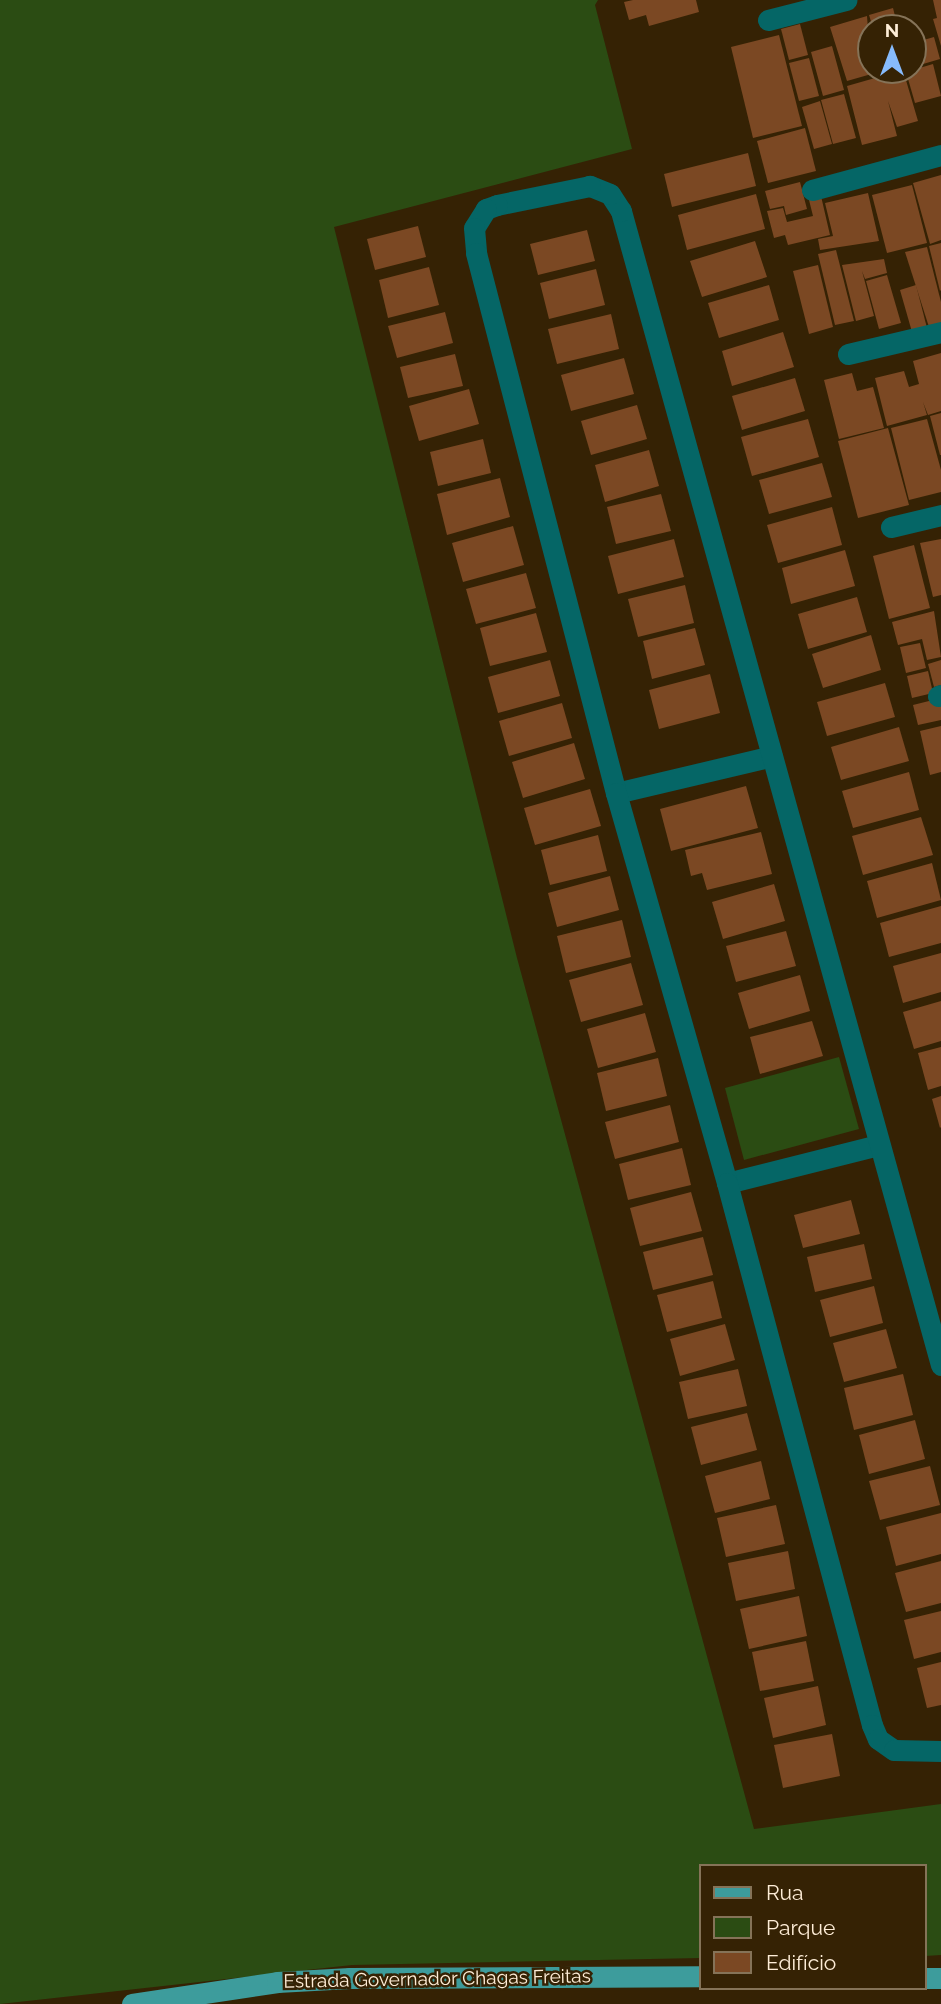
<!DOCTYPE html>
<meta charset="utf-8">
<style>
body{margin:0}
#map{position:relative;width:941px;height:2004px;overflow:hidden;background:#352204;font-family:Raleway,sans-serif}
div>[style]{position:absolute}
.green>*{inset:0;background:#2b4c13}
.building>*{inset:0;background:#7b4823}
.minor>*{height:21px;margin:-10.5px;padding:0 10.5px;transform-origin:10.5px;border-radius:10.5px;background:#056666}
.major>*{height:21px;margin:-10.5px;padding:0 10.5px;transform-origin:10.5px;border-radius:10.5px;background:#3d9c9c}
span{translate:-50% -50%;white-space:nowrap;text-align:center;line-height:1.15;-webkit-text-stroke:5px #352204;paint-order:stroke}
.street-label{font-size:19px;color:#feedd7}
.legend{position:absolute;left:699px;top:1864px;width:228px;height:126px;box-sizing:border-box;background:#352204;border:2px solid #857358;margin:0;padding:9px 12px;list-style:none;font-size:21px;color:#feedd7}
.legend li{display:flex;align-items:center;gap:14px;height:35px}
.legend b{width:35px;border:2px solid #857358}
.north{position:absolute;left:857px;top:14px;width:70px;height:70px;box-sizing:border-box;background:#352204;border:2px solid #857358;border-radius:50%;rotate:0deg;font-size:19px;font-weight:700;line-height:28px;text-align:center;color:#feedd7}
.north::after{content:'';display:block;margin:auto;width:24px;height:32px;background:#87bbfc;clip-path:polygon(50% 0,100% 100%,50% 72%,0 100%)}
</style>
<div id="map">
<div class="green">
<div style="clip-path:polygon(0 0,598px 0,595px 5px,632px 149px,334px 227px,517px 958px,754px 1829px,941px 1804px,941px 1955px,925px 1956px,925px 1866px,701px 1866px,701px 1958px,352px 1965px,0 2004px)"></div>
<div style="clip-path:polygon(839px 1057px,859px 1129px,744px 1160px,725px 1088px)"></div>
</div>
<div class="building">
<div style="clip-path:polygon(633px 0,696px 0,699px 12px,649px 26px,646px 15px,629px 20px,624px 2px)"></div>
<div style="clip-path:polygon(933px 0,941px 0,941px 46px,933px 19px,937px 18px)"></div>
<div style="clip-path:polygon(893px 8px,898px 28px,873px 28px,869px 15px)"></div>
<div style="clip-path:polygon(867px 16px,871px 70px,882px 71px,847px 81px,830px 27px)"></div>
<div style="clip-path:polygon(800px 24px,808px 55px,789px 60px,781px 29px)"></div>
<div style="clip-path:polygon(779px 35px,802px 126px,753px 138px,731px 47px)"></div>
<div style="clip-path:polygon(934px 37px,940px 59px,913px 67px,913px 43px)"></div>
<div style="clip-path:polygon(832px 46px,844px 90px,823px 96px,811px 52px)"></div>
<div style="clip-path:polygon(809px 58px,819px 96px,799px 101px,789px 63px)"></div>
<div style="clip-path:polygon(933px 64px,941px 96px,915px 103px,906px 72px)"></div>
<div style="clip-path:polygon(903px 70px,918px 121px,897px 127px,888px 101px,897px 136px,862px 145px,847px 86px)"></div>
<div style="clip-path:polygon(844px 94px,856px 138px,833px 144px,821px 100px)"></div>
<div style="clip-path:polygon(820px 101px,832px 144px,814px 149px,802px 107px)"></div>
<div style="clip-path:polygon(805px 128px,816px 171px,768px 183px,757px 141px)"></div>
<div style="clip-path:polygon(748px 153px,756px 186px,672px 207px,664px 174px)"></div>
<div style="clip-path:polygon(941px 175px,941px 240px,930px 244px,913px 183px)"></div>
<div style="clip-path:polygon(800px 182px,807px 209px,786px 215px,784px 206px,770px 209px,765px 191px)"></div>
<div style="clip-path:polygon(912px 185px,927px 243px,887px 253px,872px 195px)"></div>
<div style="clip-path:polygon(868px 193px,879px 241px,820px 250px,818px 239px,833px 236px,825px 203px)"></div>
<div style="clip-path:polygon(756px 194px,765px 229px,687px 250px,678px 215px)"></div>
<div style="clip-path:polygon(821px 196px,830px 235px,788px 245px,785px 235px,774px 238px,767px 211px,783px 208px,787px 222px,813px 216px,809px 200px)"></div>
<div style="clip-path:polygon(418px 226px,426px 257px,375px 270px,367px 239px)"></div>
<div style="clip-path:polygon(587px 230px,595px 261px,538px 275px,530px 244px)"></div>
<div style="clip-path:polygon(755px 241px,767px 277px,702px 297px,690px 261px)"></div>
<div style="clip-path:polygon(941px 243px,941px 290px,940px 291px,929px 246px)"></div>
<div style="clip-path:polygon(927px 247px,941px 302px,941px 323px,929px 327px,905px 252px)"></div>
<div style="clip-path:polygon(836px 250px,854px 321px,835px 325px,818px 254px)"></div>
<div style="clip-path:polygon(884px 259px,887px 273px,865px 279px,862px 271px,874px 316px,856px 321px,842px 265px)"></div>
<div style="clip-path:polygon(818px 265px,833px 327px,809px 334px,793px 271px)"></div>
<div style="clip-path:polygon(429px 267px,439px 305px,388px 318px,379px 280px)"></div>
<div style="clip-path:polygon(596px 269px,605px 305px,549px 319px,540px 283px)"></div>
<div style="clip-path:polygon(887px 275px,901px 323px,879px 329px,866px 281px)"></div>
<div style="clip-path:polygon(769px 285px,779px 320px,719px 338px,708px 303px)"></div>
<div style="clip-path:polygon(916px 285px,927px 328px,912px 332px,900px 290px)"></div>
<div style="clip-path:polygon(445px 312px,453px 343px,397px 358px,388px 326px)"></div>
<div style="clip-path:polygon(611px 314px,619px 349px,557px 364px,548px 329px)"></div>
<div style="clip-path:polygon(783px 332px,794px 367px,732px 386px,722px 351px)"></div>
<div style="clip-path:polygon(941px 353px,941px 411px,928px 415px,923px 402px,927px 415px,887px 426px,875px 378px,904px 371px,909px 387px,919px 384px,913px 361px)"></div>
<div style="clip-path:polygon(455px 354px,463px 386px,408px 398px,400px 367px)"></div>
<div style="clip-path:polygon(624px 358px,634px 394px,571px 411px,561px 375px)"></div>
<div style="clip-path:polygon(852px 373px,857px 391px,873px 387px,884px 428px,839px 439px,824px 380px)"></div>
<div style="clip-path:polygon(795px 378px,805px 411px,742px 430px,732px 396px)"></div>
<div style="clip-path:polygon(469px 389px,479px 424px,419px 441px,409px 406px)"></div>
<div style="clip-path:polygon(637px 405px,647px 439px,591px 455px,581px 421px)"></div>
<div style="clip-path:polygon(941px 413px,941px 455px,940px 455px,930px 416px)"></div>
<div style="clip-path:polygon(808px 419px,819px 457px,752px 476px,741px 437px)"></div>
<div style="clip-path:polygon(927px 419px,941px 470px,941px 492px,909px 500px,891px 428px)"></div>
<div style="clip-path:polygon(888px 428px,909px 505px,858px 518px,838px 441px)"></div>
<div style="clip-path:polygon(483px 439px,491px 473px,438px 486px,430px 452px)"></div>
<div style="clip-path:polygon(649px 450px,659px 486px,605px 502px,595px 465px)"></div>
<div style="clip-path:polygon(822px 463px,832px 497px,769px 514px,759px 480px)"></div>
<div style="clip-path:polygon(500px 478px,510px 517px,447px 535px,437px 494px)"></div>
<div style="clip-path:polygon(661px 494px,671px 531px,616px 544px,607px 507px)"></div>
<div style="clip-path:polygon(832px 507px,842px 545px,778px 563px,767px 525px)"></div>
<div style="clip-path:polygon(513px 526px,524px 565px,463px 582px,452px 543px)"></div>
<div style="clip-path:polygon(674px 539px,684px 577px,618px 594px,608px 556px)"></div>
<div style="clip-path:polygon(941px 539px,941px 595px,933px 597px,920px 543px)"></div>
<div style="clip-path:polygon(914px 545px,930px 608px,889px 619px,873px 556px)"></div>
<div style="clip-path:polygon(845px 550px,855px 586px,791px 604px,782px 568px)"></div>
<div style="clip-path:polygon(526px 573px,536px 608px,476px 624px,466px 589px)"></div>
<div style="clip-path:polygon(685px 585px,694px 623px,638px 637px,628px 599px)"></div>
<div style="clip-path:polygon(857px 597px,867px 632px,808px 649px,798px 614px)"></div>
<div style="clip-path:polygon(934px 611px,941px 657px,927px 660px,922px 639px,898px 645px,892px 622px)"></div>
<div style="clip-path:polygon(536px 613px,547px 652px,490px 666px,480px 628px)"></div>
<div style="clip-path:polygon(695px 628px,705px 665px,652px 679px,643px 641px)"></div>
<div style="clip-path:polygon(871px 635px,881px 670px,823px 688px,812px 654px)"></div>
<div style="clip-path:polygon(920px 643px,926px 668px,906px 673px,900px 647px)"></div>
<div style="clip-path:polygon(550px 660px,560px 696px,498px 713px,488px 677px)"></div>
<div style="clip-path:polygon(941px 660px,941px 685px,934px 687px,928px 664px)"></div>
<div style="clip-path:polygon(928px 671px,933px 693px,912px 698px,907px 676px)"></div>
<div style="clip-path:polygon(710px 674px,720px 713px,659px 729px,649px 690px)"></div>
<div style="clip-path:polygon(885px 683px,895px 717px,827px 736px,817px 702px)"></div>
<div style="clip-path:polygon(941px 698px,941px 720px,918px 725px,913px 705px)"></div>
<div style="clip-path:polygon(562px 703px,572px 738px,509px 756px,499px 721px)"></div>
<div style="clip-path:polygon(941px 726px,941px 772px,930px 775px,920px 731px)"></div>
<div style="clip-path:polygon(899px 727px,909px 761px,841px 780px,831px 747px)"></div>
<div style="clip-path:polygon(574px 743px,585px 779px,523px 798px,512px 762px)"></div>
<div style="clip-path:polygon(909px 772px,919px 810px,853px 828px,842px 791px)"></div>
<div style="clip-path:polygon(746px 786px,758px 828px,671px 851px,660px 809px)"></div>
<div style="clip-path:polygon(590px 789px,601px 826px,535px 845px,524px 808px)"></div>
<div style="clip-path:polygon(921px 817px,933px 855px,863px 875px,852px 836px)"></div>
<div style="clip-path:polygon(761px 832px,772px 874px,707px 890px,702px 873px,691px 876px,685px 850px)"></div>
<div style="clip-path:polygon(598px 835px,607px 871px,550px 885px,541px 850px)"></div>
<div style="clip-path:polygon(932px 863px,941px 900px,877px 918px,867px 881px)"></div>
<div style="clip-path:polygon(610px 876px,619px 910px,557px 927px,548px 893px)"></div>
<div style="clip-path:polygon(774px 884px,785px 921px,723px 939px,712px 902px)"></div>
<div style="clip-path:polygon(941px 906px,941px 943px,889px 957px,880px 923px)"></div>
<div style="clip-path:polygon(622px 920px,631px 957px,566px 973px,557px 936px)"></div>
<div style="clip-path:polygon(786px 931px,796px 966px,736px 982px,726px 946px)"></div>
<div style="clip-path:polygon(941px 953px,941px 992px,903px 1003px,893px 966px)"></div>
<div style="clip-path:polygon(631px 963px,643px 1005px,581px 1022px,569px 980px)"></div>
<div style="clip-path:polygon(800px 975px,810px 1011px,749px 1029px,738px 993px)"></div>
<div style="clip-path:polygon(941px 1001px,941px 1041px,914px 1049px,903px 1012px)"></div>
<div style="clip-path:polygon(645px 1013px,656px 1052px,598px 1068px,587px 1029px)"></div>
<div style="clip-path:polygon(812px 1021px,823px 1056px,760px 1074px,750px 1037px)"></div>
<div style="clip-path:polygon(941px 1047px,941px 1086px,928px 1090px,918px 1053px)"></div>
<div style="clip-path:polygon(658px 1058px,667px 1096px,606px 1111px,597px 1073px)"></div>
<div style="clip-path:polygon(941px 1096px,941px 1127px,940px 1128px,932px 1099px)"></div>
<div style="clip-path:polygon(670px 1105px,679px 1142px,615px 1159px,605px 1122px)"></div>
<div style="clip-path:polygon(682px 1148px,691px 1185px,628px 1200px,619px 1164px)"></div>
<div style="clip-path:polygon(691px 1192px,702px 1231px,640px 1246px,630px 1208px)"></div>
<div style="clip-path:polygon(851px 1200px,860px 1234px,803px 1248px,794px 1215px)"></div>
<div style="clip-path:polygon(703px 1237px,713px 1275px,653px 1290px,643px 1252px)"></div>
<div style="clip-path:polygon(864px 1244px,872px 1279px,815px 1292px,807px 1257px)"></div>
<div style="clip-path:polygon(713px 1281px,722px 1318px,667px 1332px,657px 1295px)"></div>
<div style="clip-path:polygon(874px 1286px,883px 1323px,830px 1337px,820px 1300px)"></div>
<div style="clip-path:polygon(725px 1324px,735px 1360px,680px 1376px,670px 1339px)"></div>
<div style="clip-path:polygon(886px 1329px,897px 1368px,844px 1382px,833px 1343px)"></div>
<div style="clip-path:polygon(738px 1369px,747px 1406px,688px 1419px,679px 1382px)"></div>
<div style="clip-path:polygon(903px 1374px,913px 1415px,854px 1430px,844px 1388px)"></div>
<div style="clip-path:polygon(747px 1413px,757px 1450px,701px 1465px,691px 1427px)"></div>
<div style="clip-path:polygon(915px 1420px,925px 1459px,869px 1474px,859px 1435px)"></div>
<div style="clip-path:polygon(761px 1461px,770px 1499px,715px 1513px,705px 1476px)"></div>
<div style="clip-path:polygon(930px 1466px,940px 1505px,880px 1520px,869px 1481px)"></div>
<div style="clip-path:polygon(776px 1505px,785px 1544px,726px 1557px,717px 1518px)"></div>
<div style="clip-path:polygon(941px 1513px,941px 1554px,896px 1566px,886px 1527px)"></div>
<div style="clip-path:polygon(788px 1551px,795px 1589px,736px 1601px,728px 1563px)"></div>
<div style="clip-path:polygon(941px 1561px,941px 1603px,906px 1612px,895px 1573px)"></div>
<div style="clip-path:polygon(799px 1596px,807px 1636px,749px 1649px,740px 1609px)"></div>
<div style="clip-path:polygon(941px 1611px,941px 1652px,914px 1659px,904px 1620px)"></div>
<div style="clip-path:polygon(806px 1641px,814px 1681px,760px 1691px,752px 1652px)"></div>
<div style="clip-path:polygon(941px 1662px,941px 1705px,927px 1708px,917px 1668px)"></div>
<div style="clip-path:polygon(818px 1686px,826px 1725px,773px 1738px,764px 1698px)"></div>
<div style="clip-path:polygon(832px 1734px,840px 1776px,783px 1788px,774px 1745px)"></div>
</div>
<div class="minor">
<div style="left:768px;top:20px;width:81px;rotate:-14.4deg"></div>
<div style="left:812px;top:190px;width:134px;rotate:-15.2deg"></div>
<div style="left:848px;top:354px;width:96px;rotate:-13.3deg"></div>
<div style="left:891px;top:527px;width:51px;rotate:-13.5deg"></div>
<div style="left:938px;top:696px;width:3px;rotate:-18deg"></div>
<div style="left:616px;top:793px;width:160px;rotate:-13.3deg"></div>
<div style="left:727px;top:1183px;width:156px;rotate:-14.1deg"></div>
<div style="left:941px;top:1365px;width:1198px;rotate:-105.5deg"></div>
<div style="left:621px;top:211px;width:20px;rotate:-123deg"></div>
<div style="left:610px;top:194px;width:22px;rotate:-158deg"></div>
<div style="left:590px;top:186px;width:95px;rotate:168.5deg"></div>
<div style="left:497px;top:205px;width:12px;rotate:160deg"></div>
<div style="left:486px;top:209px;width:22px;rotate:122deg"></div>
<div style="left:474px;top:228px;width:25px;rotate:85deg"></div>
<div style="left:476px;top:253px;width:558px;rotate:75.47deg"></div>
<div style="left:616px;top:793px;width:405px;rotate:74.1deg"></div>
<div style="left:727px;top:1183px;width:561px;rotate:75.02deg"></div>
<div style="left:872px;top:1725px;width:15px;rotate:67deg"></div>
<div style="left:878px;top:1739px;width:19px;rotate:35deg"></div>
<div style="left:894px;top:1750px;width:47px;rotate:1.2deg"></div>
</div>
<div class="major">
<div style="left:925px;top:1978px;width:16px"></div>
<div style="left:132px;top:2004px;width:147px;rotate:-8.6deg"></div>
<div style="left:277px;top:1982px;width:73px;rotate:-3.1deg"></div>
<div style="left:350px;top:1978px;width:351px;rotate:-0.3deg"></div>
</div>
<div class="street-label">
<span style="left:437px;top:1979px;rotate:-1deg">Estrada Governador Chagas Freitas</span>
</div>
<ul class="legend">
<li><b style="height:9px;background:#3d9c9c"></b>Rua</li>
<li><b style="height:19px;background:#2b4c13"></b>Parque</li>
<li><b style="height:19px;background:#7b4823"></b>Edifício</li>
</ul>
<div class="north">N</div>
</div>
